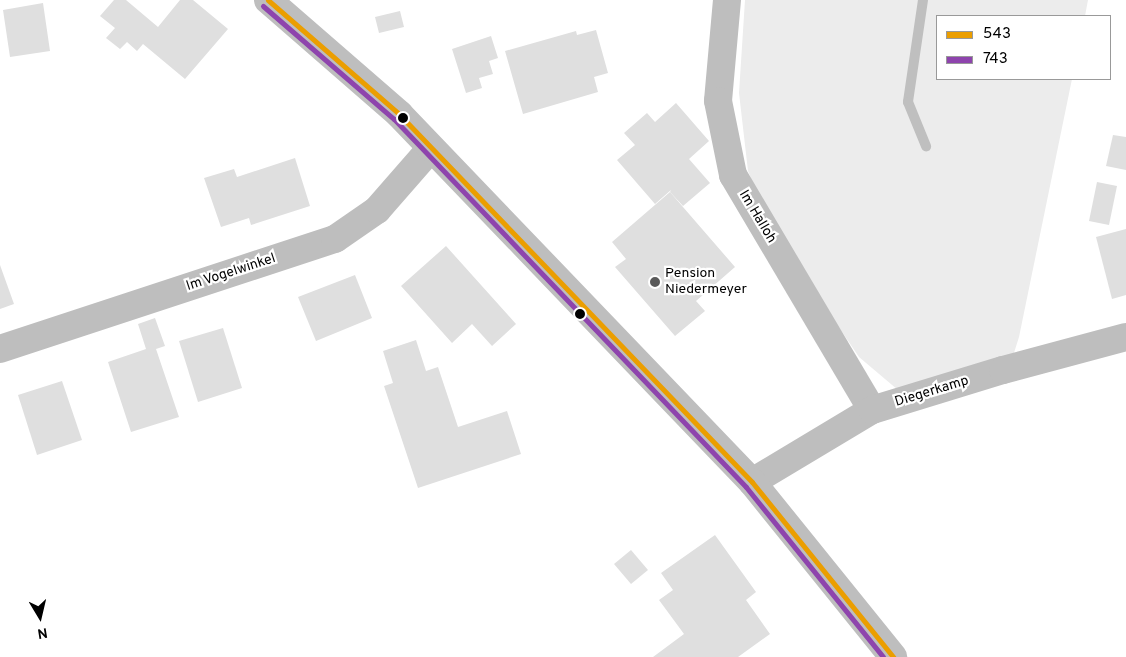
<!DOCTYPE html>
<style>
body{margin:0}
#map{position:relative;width:1126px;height:657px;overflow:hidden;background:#fff;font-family:Overpass,sans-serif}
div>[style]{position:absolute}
.green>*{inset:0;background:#ececec}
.stream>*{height:10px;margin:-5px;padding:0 5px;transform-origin:5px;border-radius:5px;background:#bfbfbf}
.building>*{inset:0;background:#dfdfdf}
.minor>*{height:28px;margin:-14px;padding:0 14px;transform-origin:14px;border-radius:14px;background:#bebebe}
.major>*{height:28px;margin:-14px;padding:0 14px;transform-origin:14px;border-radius:14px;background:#bebebe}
.bus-1>*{height:5px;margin:-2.5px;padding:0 2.5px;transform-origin:2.5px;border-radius:2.5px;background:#eb9e00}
.bus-2>*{height:5px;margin:-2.5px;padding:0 2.5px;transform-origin:2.5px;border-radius:2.5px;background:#8e44ad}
.dots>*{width:14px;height:14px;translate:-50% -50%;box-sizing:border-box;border:2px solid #fff;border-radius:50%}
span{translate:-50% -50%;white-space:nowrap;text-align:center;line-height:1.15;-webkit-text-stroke:4.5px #fff;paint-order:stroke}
.street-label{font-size:14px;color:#000}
.poi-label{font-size:14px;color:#000}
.left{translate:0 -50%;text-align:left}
.legend{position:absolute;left:936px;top:15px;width:175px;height:65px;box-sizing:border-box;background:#fff;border:1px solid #999;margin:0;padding:6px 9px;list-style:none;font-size:15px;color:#000}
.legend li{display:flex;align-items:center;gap:10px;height:25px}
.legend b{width:25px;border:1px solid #999}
.north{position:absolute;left:15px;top:592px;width:50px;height:50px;-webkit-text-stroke:4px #fff;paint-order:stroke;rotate:171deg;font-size:14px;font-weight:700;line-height:20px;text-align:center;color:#000}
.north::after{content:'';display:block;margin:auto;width:18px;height:22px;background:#000;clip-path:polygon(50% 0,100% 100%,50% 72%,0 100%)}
</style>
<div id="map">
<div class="green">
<div style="clip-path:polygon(745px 0,1088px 0,1085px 16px,937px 16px,937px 79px,1072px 79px,1019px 337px,1013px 356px,898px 390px,859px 357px,770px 225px,748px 171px,739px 93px)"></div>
</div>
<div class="stream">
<div style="left:923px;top:0;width:103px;rotate:98.4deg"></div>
<div style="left:908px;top:102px;width:48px;rotate:67.8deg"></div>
</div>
<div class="building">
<div style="clip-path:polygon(114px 0,126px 0,158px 27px,180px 0,193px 0,228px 29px,185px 79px,143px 44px,137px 51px,127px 42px,120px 49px,106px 38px,115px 28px,100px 16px)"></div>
<div style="clip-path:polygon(43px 3px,50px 51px,10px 57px,3px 10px)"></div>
<div style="clip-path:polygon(400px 11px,404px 27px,379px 33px,375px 17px)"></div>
<div style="clip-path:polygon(596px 30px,608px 73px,594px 77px,598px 92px,523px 114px,505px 51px,576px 31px,577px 35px)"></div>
<div style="clip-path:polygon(491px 36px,498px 58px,489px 61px,493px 74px,479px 78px,482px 88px,466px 93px,452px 49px)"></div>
<div style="clip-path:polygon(676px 103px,709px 141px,689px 159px,710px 183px,683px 206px,670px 192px,671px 190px,655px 204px,617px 160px,635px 145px,624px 133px,647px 113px,655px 122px)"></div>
<div style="clip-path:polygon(1113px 135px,1126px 137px,1126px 170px,1106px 166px)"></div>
<div style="clip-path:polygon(295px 158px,310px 206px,251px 225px,249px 218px,221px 227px,204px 178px,234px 169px,237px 177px)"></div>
<div style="clip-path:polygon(1097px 182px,1117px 186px,1109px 225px,1089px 221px)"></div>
<div style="clip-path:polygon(670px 192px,735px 267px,696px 301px,705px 311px,675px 336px,615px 267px,626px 259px,612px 242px)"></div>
<div style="clip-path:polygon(1126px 229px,1126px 295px,1112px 299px,1096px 237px)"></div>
<div style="clip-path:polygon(446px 246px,516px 324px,492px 346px,472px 324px,452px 343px,401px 286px)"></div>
<div style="clip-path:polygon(0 265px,14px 304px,0 309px)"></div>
<div style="clip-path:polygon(355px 275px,372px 318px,316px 341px,298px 297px)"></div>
<div style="clip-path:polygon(155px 318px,165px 346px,156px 349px,179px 417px,131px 432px,108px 362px,146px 349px,138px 324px)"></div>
<div style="clip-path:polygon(223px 328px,242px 388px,198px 402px,179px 341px)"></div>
<div style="clip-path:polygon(416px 340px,426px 371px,438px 367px,458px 427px,507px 411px,521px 454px,418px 488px,384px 386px,393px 383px,383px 351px)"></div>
<div style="clip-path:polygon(62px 381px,82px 440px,37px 455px,18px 395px)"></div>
<div style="clip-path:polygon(715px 535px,756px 592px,746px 600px,770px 634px,738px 657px,653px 657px,684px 634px,659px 600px,673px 590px,661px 573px)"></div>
<div style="clip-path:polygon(631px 550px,648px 570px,631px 584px,614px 564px)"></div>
</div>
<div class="minor">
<div style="left:727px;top:0;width:101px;rotate:95.1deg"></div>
<div style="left:718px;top:101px;width:76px;rotate:78.5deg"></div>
<div style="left:733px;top:175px;width:273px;rotate:59.4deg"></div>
<div style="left:0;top:349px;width:353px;rotate:-18.2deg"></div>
<div style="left:335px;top:239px;width:51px;rotate:-34.6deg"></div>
<div style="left:377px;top:210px;width:82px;rotate:-48.9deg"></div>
<div style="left:752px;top:482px;width:140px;rotate:-31deg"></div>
<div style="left:872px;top:410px;width:137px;rotate:-17deg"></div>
<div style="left:1003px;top:370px;width:127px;rotate:-15deg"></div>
</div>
<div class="major">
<div style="left:268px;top:0;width:174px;rotate:41deg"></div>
<div style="left:399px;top:114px;width:510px;rotate:46.19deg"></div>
<div style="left:752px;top:482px;width:225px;rotate:51.1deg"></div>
</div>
<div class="bus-1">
<div style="left:268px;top:0;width:174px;rotate:41deg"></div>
<div style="left:399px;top:114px;width:510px;rotate:46.19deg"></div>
<div style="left:752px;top:482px;width:225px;rotate:51.1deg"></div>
</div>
<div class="bus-2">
<div style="left:263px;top:6px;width:173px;rotate:40.8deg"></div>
<div style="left:394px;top:119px;width:509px;rotate:46.27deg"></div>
<div style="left:746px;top:487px;width:218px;rotate:51.1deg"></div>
</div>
<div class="dots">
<div style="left:403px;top:118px;background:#000"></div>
<div style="left:655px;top:282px;background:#595959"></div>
<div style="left:580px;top:314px;background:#000"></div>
</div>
<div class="street-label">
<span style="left:757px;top:217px;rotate:59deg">Im Halloh</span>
<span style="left:231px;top:273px;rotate:-18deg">Im Vogelwinkel</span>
<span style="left:932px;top:392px;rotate:-17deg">Diegerkamp</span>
</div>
<div class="poi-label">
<span class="left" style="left:665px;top:282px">Pension<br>Niedermeyer</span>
</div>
<ul class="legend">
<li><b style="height:6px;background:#eb9e00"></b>543</li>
<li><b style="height:6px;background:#8e44ad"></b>743</li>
</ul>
<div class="north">N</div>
</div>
